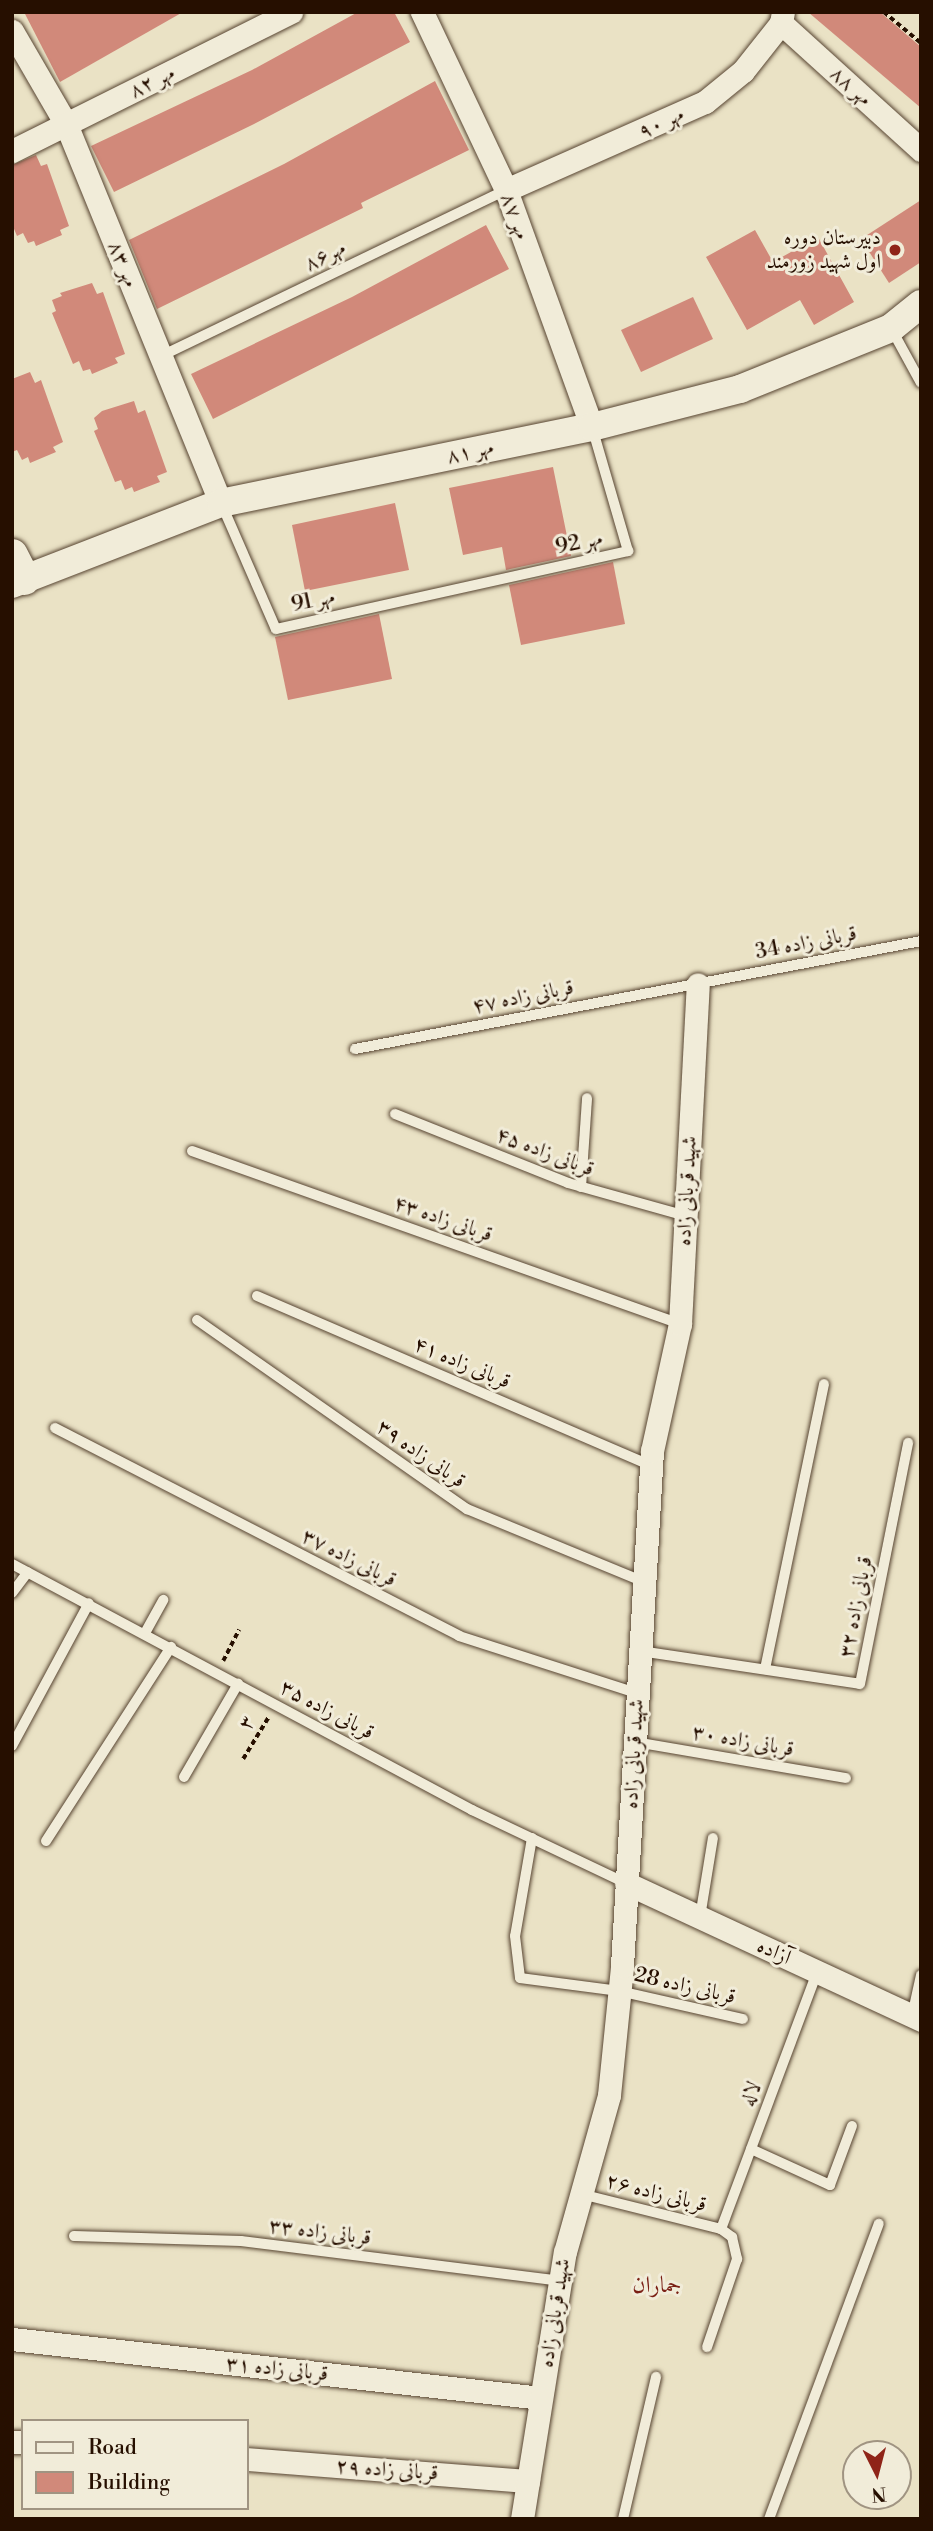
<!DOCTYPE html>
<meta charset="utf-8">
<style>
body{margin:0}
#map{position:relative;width:933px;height:2531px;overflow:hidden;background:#eae2c5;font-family:"Libre Bodoni",Amiri,serif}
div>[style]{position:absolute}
.building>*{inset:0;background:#d1897a}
.path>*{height:3.5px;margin-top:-1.75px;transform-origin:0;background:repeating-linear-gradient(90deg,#260f00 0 5px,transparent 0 8.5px)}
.roads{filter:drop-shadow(0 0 2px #574431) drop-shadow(0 0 2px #574431)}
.service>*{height:10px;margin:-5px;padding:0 5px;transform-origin:5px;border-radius:5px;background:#f1ecd9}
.minor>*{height:23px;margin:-11.5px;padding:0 11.5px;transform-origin:11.5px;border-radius:11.5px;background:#f1ecd9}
.tertiary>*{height:28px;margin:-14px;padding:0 14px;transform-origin:14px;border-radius:14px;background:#f1ecd9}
.secondary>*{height:32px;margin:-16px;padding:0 16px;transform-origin:16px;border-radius:16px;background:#f1ecd9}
.dots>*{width:19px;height:19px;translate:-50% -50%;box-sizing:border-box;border:4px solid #f1ecd9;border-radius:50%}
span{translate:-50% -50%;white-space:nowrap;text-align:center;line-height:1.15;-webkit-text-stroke:6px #f1ecd9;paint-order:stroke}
.street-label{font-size:21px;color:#260f00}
.poi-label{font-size:21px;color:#260f00}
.right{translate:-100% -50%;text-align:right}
.neighbourhood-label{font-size:23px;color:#7a1f14}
.frame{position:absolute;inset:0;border:14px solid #260f00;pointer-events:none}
.legend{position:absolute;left:21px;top:2419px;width:228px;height:91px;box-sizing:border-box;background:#f1ecd9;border:2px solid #a09482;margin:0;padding:9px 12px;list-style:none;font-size:21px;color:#260f00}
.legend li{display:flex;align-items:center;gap:14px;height:35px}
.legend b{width:35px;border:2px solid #a09482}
.north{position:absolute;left:842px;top:2440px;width:70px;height:70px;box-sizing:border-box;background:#f1ecd9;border:2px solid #a09482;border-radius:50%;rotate:174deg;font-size:19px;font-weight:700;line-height:28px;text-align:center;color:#260f00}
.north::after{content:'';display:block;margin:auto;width:24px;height:32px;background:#8f2418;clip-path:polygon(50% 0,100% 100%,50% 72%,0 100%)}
</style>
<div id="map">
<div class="building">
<div style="clip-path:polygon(24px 12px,183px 12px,60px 82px)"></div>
<div style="clip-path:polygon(358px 12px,394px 12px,410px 42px,252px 125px,114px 192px,91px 146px,252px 70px)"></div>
<div style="clip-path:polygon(808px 12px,880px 12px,921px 47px,921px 108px)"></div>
<div style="clip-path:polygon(435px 81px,469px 150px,361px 203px,363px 208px,157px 309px,129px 240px,284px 164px)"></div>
<div style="clip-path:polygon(36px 155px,41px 166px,47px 164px,69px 226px,60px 230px,62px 235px,36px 246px,34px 241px,28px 243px,23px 233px,17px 236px,12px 224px,12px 165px)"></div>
<div style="clip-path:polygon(921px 200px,921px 262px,889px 283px,861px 239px)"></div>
<div style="clip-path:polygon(486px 225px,509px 269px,213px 419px,191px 374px,352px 297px)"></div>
<div style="clip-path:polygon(755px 230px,773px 262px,818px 237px,854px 302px,814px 325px,800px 300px,747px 330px,706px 257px)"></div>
<div style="clip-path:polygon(92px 283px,97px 294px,103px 292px,125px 354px,115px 358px,118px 363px,92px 374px,90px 369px,83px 371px,79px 361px,73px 364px,52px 313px,56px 311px,52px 300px,62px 296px,60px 293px)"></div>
<div style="clip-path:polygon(693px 297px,713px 339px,641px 372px,621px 330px)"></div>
<div style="clip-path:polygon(30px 372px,35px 383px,41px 380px,63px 442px,53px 447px,56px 452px,30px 463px,28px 457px,22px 460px,17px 450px,12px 452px,12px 379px)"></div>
<div style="clip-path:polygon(134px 401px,138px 413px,145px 410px,167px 472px,157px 476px,160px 482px,134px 492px,132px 487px,125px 490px,121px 480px,115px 482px,94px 431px,98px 429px,94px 418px,102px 411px)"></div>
<div style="clip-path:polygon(553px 467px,571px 556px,506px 570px,502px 547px,463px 555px,449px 488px)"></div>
<div style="clip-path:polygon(395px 503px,409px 570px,305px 591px,292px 525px)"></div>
<div style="clip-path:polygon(613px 562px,625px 624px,521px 645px,509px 585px)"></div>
<div style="clip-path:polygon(379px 614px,392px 679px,288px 700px,275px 637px)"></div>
</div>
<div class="path">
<div style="left:884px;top:12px;width:48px;rotate:40deg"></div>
<div style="left:223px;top:1661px;width:35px;rotate:-63deg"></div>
<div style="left:243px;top:1759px;width:48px;rotate:-58.6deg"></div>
</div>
<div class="roads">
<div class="service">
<div style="left:892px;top:330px;width:60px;rotate:61.3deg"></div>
<div style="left:161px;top:356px;width:383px;rotate:-25.7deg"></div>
<div style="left:222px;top:505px;width:135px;rotate:66.5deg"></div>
<div style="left:276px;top:629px;width:361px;rotate:-12.5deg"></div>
<div style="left:628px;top:551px;width:129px;rotate:-106.2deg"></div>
<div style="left:355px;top:1049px;width:576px;rotate:-10.8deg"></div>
<div style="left:395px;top:1114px;width:186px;rotate:21.7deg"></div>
<div style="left:568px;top:1183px;width:123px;rotate:15.6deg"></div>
<div style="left:192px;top:1151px;width:518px;rotate:19.52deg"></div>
<div style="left:581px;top:1187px;width:89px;rotate:-86.1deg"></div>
<div style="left:257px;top:1296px;width:429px;rotate:23.3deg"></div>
<div style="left:197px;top:1320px;width:330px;rotate:35deg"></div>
<div style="left:467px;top:1509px;width:191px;rotate:22.4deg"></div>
<div style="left:55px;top:1428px;width:454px;rotate:27.2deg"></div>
<div style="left:459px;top:1636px;width:187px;rotate:17.8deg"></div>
<div style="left:12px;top:1564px;width:522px;rotate:28.14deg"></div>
<div style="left:472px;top:1810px;width:170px;rotate:25.4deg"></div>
<div style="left:12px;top:1593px;width:26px;rotate:-53deg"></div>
<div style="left:145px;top:1633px;width:38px;rotate:-61deg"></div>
<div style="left:640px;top:1651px;width:222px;rotate:8.5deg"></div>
<div style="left:860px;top:1684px;width:246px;rotate:-78.7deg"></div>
<div style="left:765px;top:1669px;width:291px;rotate:-78.3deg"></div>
<div style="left:635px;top:1742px;width:214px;rotate:9.7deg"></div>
<div style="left:12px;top:1746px;width:162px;rotate:-61.7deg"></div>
<div style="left:184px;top:1777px;width:108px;rotate:-59.9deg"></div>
<div style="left:532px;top:1838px;width:99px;rotate:99.8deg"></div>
<div style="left:515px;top:1936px;width:42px;rotate:83.2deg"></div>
<div style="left:520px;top:1978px;width:100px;rotate:7.5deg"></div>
<div style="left:619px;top:1991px;width:127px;rotate:12.7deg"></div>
<div style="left:46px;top:1841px;width:231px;rotate:-57.2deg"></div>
<div style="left:700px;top:1917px;width:80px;rotate:-80.7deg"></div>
<div style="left:912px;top:2016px;width:42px;rotate:-77.6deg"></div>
<div style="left:751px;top:2149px;width:87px;rotate:24.5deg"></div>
<div style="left:830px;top:2185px;width:63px;rotate:-69.6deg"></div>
<div style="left:581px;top:2194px;width:144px;rotate:14deg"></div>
<div style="left:721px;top:2229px;width:14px;rotate:36deg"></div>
<div style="left:732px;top:2237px;width:23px;rotate:77deg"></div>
<div style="left:737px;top:2259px;width:93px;rotate:108.8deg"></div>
<div style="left:721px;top:2229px;width:274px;rotate:-69.5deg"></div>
<div style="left:74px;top:2236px;width:167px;rotate:1.7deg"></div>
<div style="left:241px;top:2241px;width:321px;rotate:7.1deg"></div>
<div style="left:623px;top:2519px;width:146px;rotate:-76.9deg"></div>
<div style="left:769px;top:2519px;width:315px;rotate:-69.6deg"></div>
</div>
<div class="minor">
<div style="left:422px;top:12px;width:197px;rotate:64.7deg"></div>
<div style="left:506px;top:190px;width:252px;rotate:70.1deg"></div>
<div style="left:781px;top:23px;width:189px;rotate:42.2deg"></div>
<div style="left:12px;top:31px;width:108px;rotate:59.9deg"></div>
<div style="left:66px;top:124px;width:409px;rotate:67.8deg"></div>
<div style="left:12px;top:151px;width:312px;rotate:-26.5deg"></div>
<div style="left:506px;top:190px;width:218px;rotate:-23.9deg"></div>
<div style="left:705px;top:102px;width:49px;rotate:-39.2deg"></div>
<div style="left:743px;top:71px;width:61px;rotate:-51.6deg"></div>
<div style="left:781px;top:23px;width:11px;rotate:-80deg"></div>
<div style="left:626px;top:1883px;width:325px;rotate:24.9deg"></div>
<div style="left:12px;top:2339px;width:532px;rotate:6.36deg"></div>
<div style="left:12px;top:2442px;width:11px"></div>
<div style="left:247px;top:2459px;width:282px;rotate:4.5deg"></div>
<div style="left:522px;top:2519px;width:270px;rotate:-80.9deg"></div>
<div style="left:565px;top:2252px;width:163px;rotate:-74.3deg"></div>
<div style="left:609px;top:2095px;width:130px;rotate:-84.2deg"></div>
<div style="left:622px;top:1966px;width:516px;rotate:-86.67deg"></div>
<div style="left:652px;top:1451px;width:130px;rotate:-77.6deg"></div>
<div style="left:680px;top:1324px;width:340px;rotate:-87deg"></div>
</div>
<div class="tertiary">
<div style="left:12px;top:584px;width:224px;rotate:-21.2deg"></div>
<div style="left:221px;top:503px;width:379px;rotate:-11.6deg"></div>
<div style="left:592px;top:427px;width:153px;rotate:-14.4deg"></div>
<div style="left:740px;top:389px;width:163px;rotate:-22deg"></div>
<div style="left:891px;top:328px;width:38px;rotate:-39deg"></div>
</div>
<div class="secondary">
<div style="left:12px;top:555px;width:27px;rotate:63deg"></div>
</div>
</div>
<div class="dots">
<div style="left:895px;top:250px;background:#8f2418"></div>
</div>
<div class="street-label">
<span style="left:152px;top:82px;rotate:-26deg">مهر ۸۲</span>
<span style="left:851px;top:86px;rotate:42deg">مهر ۸۸</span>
<span style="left:661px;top:123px;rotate:-25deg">مهر ۹۰</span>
<span style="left:515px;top:216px;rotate:70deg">مهر ۸۷</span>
<span style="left:325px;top:256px;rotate:-26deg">مهر۸۶</span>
<span style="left:123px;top:264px;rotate:68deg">مهر ۸۳</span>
<span style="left:470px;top:452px;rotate:-12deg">مهر ۸۱</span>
<span style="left:579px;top:543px;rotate:-12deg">مهر 92</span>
<span style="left:313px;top:601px;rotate:-12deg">مهر 91</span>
<span style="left:806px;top:943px;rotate:-11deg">قربانی زاده 34</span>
<span style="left:523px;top:997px;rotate:-11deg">قربانی زاده ۴۷</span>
<span style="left:545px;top:1152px;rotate:21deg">قربانی زاده ۴۵</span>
<span style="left:687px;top:1191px;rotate:-87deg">شهید قربانی زاده</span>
<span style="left:443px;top:1219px;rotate:19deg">قربانی زاده ۴۳</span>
<span style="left:462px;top:1363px;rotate:23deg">قربانی زاده ۴۱</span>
<span style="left:421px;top:1454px;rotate:35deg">قربانی زاده ۳۹</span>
<span style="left:349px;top:1558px;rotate:27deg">قربانی زاده ۳۷</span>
<span style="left:856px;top:1607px;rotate:-79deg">قربانی زاده ۳۲</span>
<span style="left:327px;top:1710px;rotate:28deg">قربانی زاده ۳۵</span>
<span style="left:247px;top:1723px;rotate:-58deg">۳</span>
<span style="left:743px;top:1741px;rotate:10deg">قربانی زاده ۳۰</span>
<span style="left:634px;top:1754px;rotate:-87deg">شهید قربانی زاده</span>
<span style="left:774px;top:1952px;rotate:25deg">آزاده</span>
<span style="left:685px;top:1986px;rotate:13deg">قربانی زاده 28</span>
<span style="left:751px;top:2094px;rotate:-70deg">لاله</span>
<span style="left:656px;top:2193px;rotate:14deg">قربانی زاده ۲۶</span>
<span style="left:320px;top:2232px;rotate:7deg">قربانی زاده ۳۳</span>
<span style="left:555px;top:2313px;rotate:-81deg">شهید قربانی زاده</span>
<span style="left:277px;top:2369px;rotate:6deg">قربانی زاده ۳۱</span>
<span style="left:387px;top:2470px;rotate:4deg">قربانی زاده ۲۹</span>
</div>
<div class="poi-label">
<span class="right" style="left:881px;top:250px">دبیرستان دوره<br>اول شهید زورمند</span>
</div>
<div class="neighbourhood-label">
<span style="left:657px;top:2285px">جماران</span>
</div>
<div class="frame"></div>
<ul class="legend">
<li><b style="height:9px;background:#f1ecd9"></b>Road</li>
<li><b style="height:19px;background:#d1897a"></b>Building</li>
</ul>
<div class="north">N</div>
</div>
